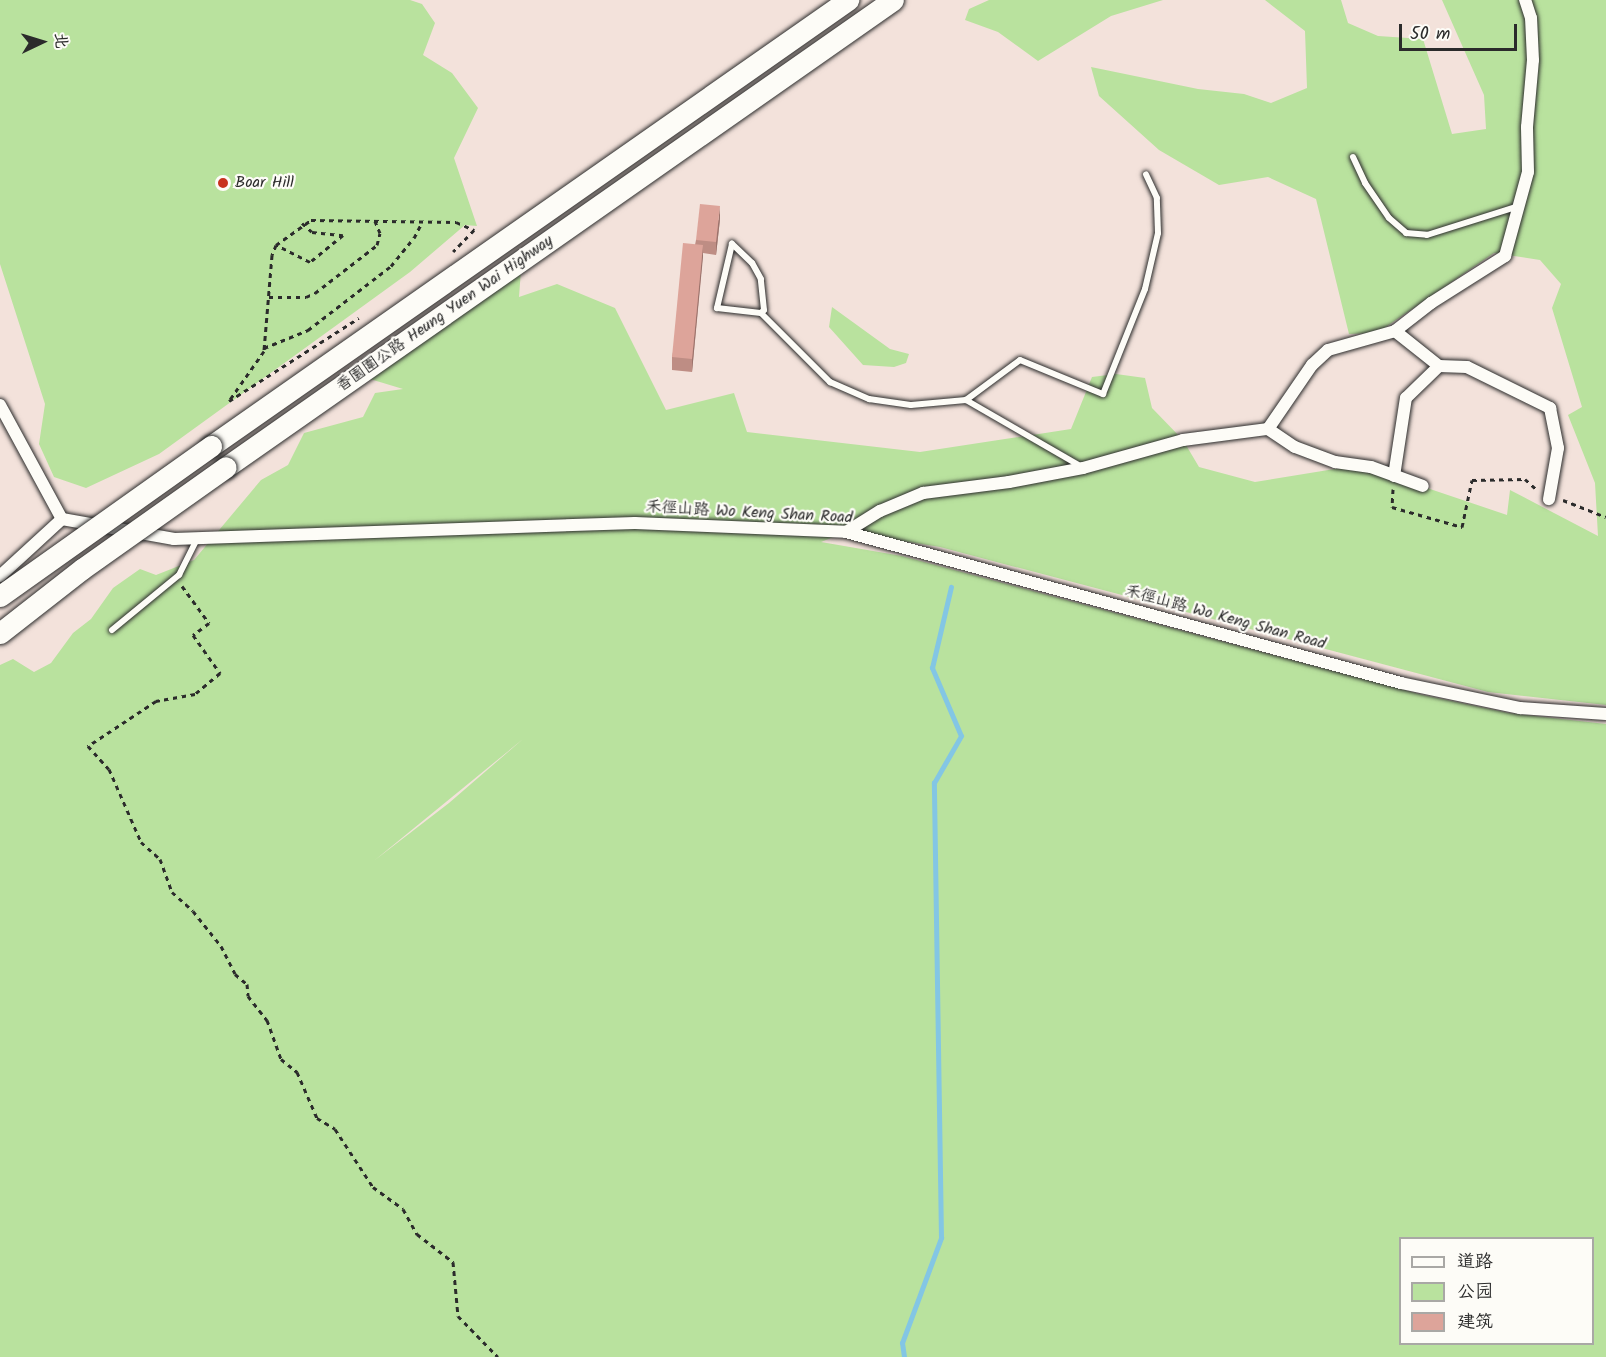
<!DOCTYPE html>
<meta charset="utf-8">
<style>
body{margin:0}
#map{position:relative;width:1606px;height:1357px;overflow:hidden;background:#f3e2db;font-family:Kalam,"LXGW WenKai TC",sans-serif}
div>[style]{position:absolute}
.green>*{inset:0;background:#b9e29e}
.stream>*{height:4.5px;margin:-2.25px;padding:0 2.25px;transform-origin:2.25px;border-radius:2.25px;background:#83c6e4}
.path>*{height:3px;margin-top:-1.5px;transform-origin:0;background:repeating-linear-gradient(90deg,#2b2b2b 0 4.5px,transparent 0 9px)}
.roads{filter:drop-shadow(0 0 2px #2b2b2b) drop-shadow(0 0 2px #2b2b2b)}
.service>*{height:6px;margin:-3px;padding:0 3px;transform-origin:3px;border-radius:3px;background:#fdfcf7}
.minor>*{height:12px;margin:-6px;padding:0 6px;transform-origin:6px;border-radius:6px;background:#fdfcf7}
.trunk>*{height:21px;margin:-10.5px;padding:0 10.5px;transform-origin:10.5px;border-radius:10.5px;background:#fdfcf7}
.bridges{filter:drop-shadow(0 0 2px #2b2b2b) drop-shadow(0 0 2px #2b2b2b)}
.trunk-bridge>*{height:21px;margin:-10.5px;padding:0 10.5px;transform-origin:10.5px;border-radius:10.5px;background:#fdfcf7}
.wall>*{inset:0;background:#be8d84}
.shaded-wall>*{inset:0;background:#9b736c}
.building>*{inset:0;background:#dda49a}
.dots>*{width:16px;height:16px;translate:-50% -50%;box-sizing:border-box;border:3px solid #fdfcf7;border-radius:50%}
span{translate:-50% -50%;white-space:nowrap;text-align:center;line-height:1.15;-webkit-text-stroke:4.5px #fdfcf7;paint-order:stroke}
.poi-label{font-size:16px;color:#2b2b2b}
.left{translate:0 -50%;text-align:left}
.street-label{font-size:16px;color:#2b2b2b}
.legend{position:absolute;left:1399px;top:1237px;width:195px;height:108px;box-sizing:border-box;background:#fdfcf7;border:2px solid #a9a8a5;margin:0;padding:8px 10px;list-style:none;font-size:18px;color:#2b2b2b}
.legend li{display:flex;align-items:center;gap:12px;height:30px}
.legend b{width:30px;border:2px solid #a9a8a5}
.north{position:absolute;left:12px;top:12px;width:60px;height:60px;-webkit-text-stroke:4px #fdfcf7;paint-order:stroke;rotate:86deg;font-size:16px;font-weight:700;line-height:24px;text-align:center;color:#2b2b2b}
.north::after{content:'';display:block;margin:auto;width:21px;height:27px;background:#2b2b2b;clip-path:polygon(50% 0,100% 100%,50% 72%,0 100%)}
.scale{position:absolute;left:1399px;top:24px;width:118px;height:27px;box-sizing:border-box;border:3px solid #2b2b2b;border-top:0;padding-left:8px;font-size:18px;line-height:21px;white-space:nowrap;color:#2b2b2b;-webkit-text-stroke:4px #fdfcf7;paint-order:stroke}
</style>
<div id="map">
<div class="green">
<div style="clip-path:polygon(0 0,410px 0,422px 4px,435px 23px,423px 55px,452px 73px,478px 108px,454px 158px,477px 226px,465px 225px,410px 272px,159px 454px,86px 488px,54px 477px,39px 444px,45px 404px,0 264px)"></div>
<div style="clip-path:polygon(989px 0,1163px 0,1111px 16px,1038px 61px,998px 32px,965px 20px,969px 9px)"></div>
<div style="clip-path:polygon(evenodd,1265px 0,1341px 0,1348px 23px,1378px 36px,1423px 39px,1452px 134px,1486px 129px,1484px 95px,1442px 0,1606px 0,1606px 705px,1488px 692px,940px 547px,846px 532px,821px 542px,902px 556px,1423px 695px,1509px 713px,1606px 724px,1606px 1357px,0 1357px,0 665px,13px 659px,34px 672px,51px 663px,73px 633px,91px 619px,113px 588px,140px 569px,156px 575px,194px 560px,261px 480px,288px 465px,304px 433px,363px 417px,375px 393px,403px 389px,370px 379px,521px 270px,519px 297px,557px 284px,615px 308px,666px 410px,734px 393px,747px 432px,920px 452px,1071px 429px,1092px 377px,1116px 374px,1145px 378px,1152px 408px,1183px 440px,1199px 467px,1255px 482px,1359px 465px,1507px 515px,1510px 490px,1598px 536px,1595px 483px,1568px 415px,1582px 407px,1552px 308px,1561px 284px,1540px 260px,1494px 253px,1377px 333px,1349px 334px,1316px 199px,1268px 177px,1219px 185px,1159px 150px,1099px 96px,1091px 67px,1198px 89px,1244px 94px,1271px 103px,1307px 88px,1305px 31px,1265px 0,523px 739px,449px 803px,375px 860px,523px 739px,1265px 0,1400px 1238px,1592px 1238px,1592px 1344px,1400px 1344px,1400px 1238px)"></div>
<div style="clip-path:polygon(832px 307px,890px 349px,909px 354px,906px 363px,894px 367px,863px 365px,829px 327px)"></div>
</div>
<div class="stream">
<div style="left:904px;top:1357px;width:14px;rotate:-98deg"></div>
<div style="left:902px;top:1343px;width:112px;rotate:-69.6deg"></div>
<div style="left:941px;top:1238px;width:455px;rotate:-90.9deg"></div>
<div style="left:934px;top:783px;width:54px;rotate:-60.1deg"></div>
<div style="left:961px;top:736px;width:74px;rotate:-113.1deg"></div>
<div style="left:932px;top:668px;width:83px;rotate:-76.8deg"></div>
</div>
<div class="path">
<div style="left:302px;top:223px;width:13px;rotate:42deg"></div>
<div style="left:312px;top:232px;width:31px;rotate:6deg"></div>
<div style="left:343px;top:235px;width:43px;rotate:140.7deg"></div>
<div style="left:310px;top:262px;width:38px;rotate:-153deg"></div>
<div style="left:276px;top:245px;width:11px;rotate:112deg"></div>
<div style="left:272px;top:255px;width:96px;rotate:94.8deg"></div>
<div style="left:264px;top:351px;width:61px;rotate:125deg"></div>
<div style="left:229px;top:401px;width:154px;rotate:-32.6deg"></div>
<div style="left:276px;top:245px;width:43px;rotate:-35.5deg"></div>
<div style="left:311px;top:220px;width:145px;rotate:0.8deg"></div>
<div style="left:456px;top:222px;width:20px;rotate:24deg"></div>
<div style="left:474px;top:230px;width:30px;rotate:134deg"></div>
<div style="left:269px;top:297px;width:37px"></div>
<div style="left:306px;top:297px;width:10px;rotate:-24deg"></div>
<div style="left:315px;top:293px;width:78px;rotate:-37.7deg"></div>
<div style="left:377px;top:245px;width:12px;rotate:-76deg"></div>
<div style="left:380px;top:233px;width:13px;rotate:-113deg"></div>
<div style="left:264px;top:348px;width:48px;rotate:-22.2deg"></div>
<div style="left:308px;top:330px;width:105px;rotate:-37.6deg"></div>
<div style="left:391px;top:266px;width:36px;rotate:-51deg"></div>
<div style="left:414px;top:238px;width:18px;rotate:-63deg"></div>
<div style="left:1393px;top:489px;width:18px;rotate:93deg"></div>
<div style="left:1392px;top:507px;width:73px;rotate:15.9deg"></div>
<div style="left:1462px;top:527px;width:48px;rotate:-78deg"></div>
<div style="left:1472px;top:480px;width:53px;rotate:-1.1deg"></div>
<div style="left:1525px;top:479px;width:15px;rotate:42deg"></div>
<div style="left:1563px;top:500px;width:46px;rotate:21.6deg"></div>
<div style="left:182px;top:586px;width:46px;rotate:53.9deg"></div>
<div style="left:209px;top:623px;width:20px;rotate:143deg"></div>
<div style="left:193px;top:635px;width:47px;rotate:54.6deg"></div>
<div style="left:220px;top:673px;width:33px;rotate:140deg"></div>
<div style="left:195px;top:694px;width:40px;rotate:170deg"></div>
<div style="left:156px;top:701px;width:82px;rotate:146.5deg"></div>
<div style="left:88px;top:746px;width:31px;rotate:48deg"></div>
<div style="left:109px;top:769px;width:80px;rotate:66.3deg"></div>
<div style="left:141px;top:842px;width:25px;rotate:42deg"></div>
<div style="left:160px;top:859px;width:35px;rotate:70deg"></div>
<div style="left:172px;top:892px;width:28px;rotate:42deg"></div>
<div style="left:193px;top:911px;width:45px;rotate:51.3deg"></div>
<div style="left:221px;top:946px;width:31px;rotate:63deg"></div>
<div style="left:235px;top:974px;width:16px;rotate:40deg"></div>
<div style="left:247px;top:984px;width:12px;rotate:85deg"></div>
<div style="left:248px;top:996px;width:31px;rotate:52deg"></div>
<div style="left:267px;top:1020px;width:41px;rotate:70.3deg"></div>
<div style="left:281px;top:1059px;width:21px;rotate:39deg"></div>
<div style="left:297px;top:1072px;width:50px;rotate:66.5deg"></div>
<div style="left:317px;top:1118px;width:21px;rotate:31deg"></div>
<div style="left:335px;top:1129px;width:69px;rotate:56.8deg"></div>
<div style="left:373px;top:1187px;width:37px;rotate:36deg"></div>
<div style="left:403px;top:1209px;width:29px;rotate:61deg"></div>
<div style="left:417px;top:1234px;width:46px;rotate:37.9deg"></div>
<div style="left:453px;top:1262px;width:54px;rotate:84.7deg"></div>
<div style="left:458px;top:1316px;width:57px;rotate:45.7deg"></div>
</div>
<div class="roads">
<div class="service">
<div style="left:1353px;top:157px;width:29px;rotate:65deg"></div>
<div style="left:1365px;top:183px;width:42px;rotate:55.6deg"></div>
<div style="left:1389px;top:218px;width:23px;rotate:41deg"></div>
<div style="left:1406px;top:233px;width:21px;rotate:5deg"></div>
<div style="left:1427px;top:235px;width:96px;rotate:-17.5deg"></div>
<div style="left:761px;top:313px;width:4px;rotate:-45deg"></div>
<div style="left:764px;top:310px;width:31px;rotate:-96deg"></div>
<div style="left:761px;top:279px;width:18px;rotate:-119deg"></div>
<div style="left:752px;top:263px;width:28px;rotate:-136deg"></div>
<div style="left:732px;top:244px;width:66px;rotate:103.2deg"></div>
<div style="left:717px;top:308px;width:44px;rotate:6.5deg"></div>
<div style="left:761px;top:313px;width:98px;rotate:45deg"></div>
<div style="left:830px;top:382px;width:43px;rotate:23.6deg"></div>
<div style="left:869px;top:399px;width:42px;rotate:8.1deg"></div>
<div style="left:911px;top:405px;width:55px;rotate:-5.2deg"></div>
<div style="left:966px;top:400px;width:67px;rotate:-36.5deg"></div>
<div style="left:1020px;top:360px;width:90px;rotate:22.3deg"></div>
<div style="left:1103px;top:394px;width:113px;rotate:-68.2deg"></div>
<div style="left:1145px;top:289px;width:57px;rotate:-76.9deg"></div>
<div style="left:1158px;top:233px;width:35px;rotate:-92deg"></div>
<div style="left:1157px;top:198px;width:26px;rotate:-115deg"></div>
<div style="left:966px;top:400px;width:134px;rotate:30deg"></div>
<div style="left:112px;top:630px;width:87px;rotate:-39.4deg"></div>
<div style="left:179px;top:575px;width:40px;rotate:-63.4deg"></div>
</div>
<div class="minor">
<div style="left:1395px;top:331px;width:56px;rotate:38.5deg"></div>
<div style="left:1439px;top:366px;width:28px;rotate:2deg"></div>
<div style="left:1467px;top:367px;width:93px;rotate:26.3deg"></div>
<div style="left:1550px;top:408px;width:41px;rotate:78.7deg"></div>
<div style="left:1558px;top:448px;width:52px;rotate:100deg"></div>
<div style="left:0;top:405px;width:130px;rotate:61.5deg"></div>
<div style="left:1268px;top:429px;width:32px;rotate:34deg"></div>
<div style="left:1295px;top:447px;width:43px;rotate:20.6deg"></div>
<div style="left:1335px;top:462px;width:36px;rotate:8deg"></div>
<div style="left:1371px;top:467px;width:55px;rotate:20.1deg"></div>
<div style="left:1394px;top:476px;width:79px;rotate:-81.3deg"></div>
<div style="left:1406px;top:398px;width:46px;rotate:-44.1deg"></div>
<div style="left:846px;top:532px;width:40px;rotate:-32deg"></div>
<div style="left:880px;top:511px;width:47px;rotate:-22.7deg"></div>
<div style="left:923px;top:493px;width:87px;rotate:-7.3deg"></div>
<div style="left:1009px;top:482px;width:75px;rotate:-10.7deg"></div>
<div style="left:1083px;top:468px;width:104px;rotate:-15.6deg"></div>
<div style="left:1183px;top:440px;width:86px;rotate:-7.4deg"></div>
<div style="left:1268px;top:429px;width:78px;rotate:-55.5deg"></div>
<div style="left:1312px;top:365px;width:22px;rotate:-43deg"></div>
<div style="left:1328px;top:350px;width:70px;rotate:-15.8deg"></div>
<div style="left:1395px;top:331px;width:46px;rotate:-37.9deg"></div>
<div style="left:1431px;top:303px;width:88px;rotate:-32.4deg"></div>
<div style="left:1505px;top:256px;width:87px;rotate:-74.7deg"></div>
<div style="left:1528px;top:172px;width:45px;rotate:-91.3deg"></div>
<div style="left:1527px;top:127px;width:67px;rotate:-84.9deg"></div>
<div style="left:1533px;top:60px;width:42px;rotate:-92.7deg"></div>
<div style="left:1531px;top:18px;width:19px;rotate:-108deg"></div>
<div style="left:0;top:576px;width:84px;rotate:-42.6deg"></div>
<div style="left:62px;top:519px;width:114px;rotate:10.1deg"></div>
<div style="left:174px;top:539px;width:461px;rotate:-2deg"></div>
<div style="left:635px;top:523px;width:211px;rotate:2.4deg"></div>
<div style="left:846px;top:532px;width:575px;rotate:15.22deg"></div>
<div style="left:1401px;top:683px;width:122px;rotate:11.9deg"></div>
<div style="left:1520px;top:708px;width:86px;rotate:4deg"></div>
</div>
<div class="trunk">
<div style="left:211px;top:446px;width:778px;rotate:-35deg"></div>
<div style="left:226px;top:467px;width:814px;rotate:-35deg"></div>
</div>
</div>
<div class="bridges">
<div class="trunk-bridge">
<div style="left:0;top:596px;width:259px;rotate:-35.4deg"></div>
<div style="left:0;top:633px;width:104px;rotate:-38deg"></div>
<div style="left:82px;top:569px;width:176px;rotate:-35.3deg"></div>
</div>
</div>
<div class="wall">
<div style="clip-path:polygon(720px 219px,716px 255px,703px 253px,692px 372px,672px 370px,672px 357px,696px 240px)"></div>
</div>
<div class="shaded-wall">
<div style="clip-path:polygon(720px 206px,720px 219px,716px 255px,716px 242px)"></div>
<div style="clip-path:polygon(703px 245px,703px 257px,692px 372px,692px 359px)"></div>
</div>
<div class="building">
<div style="clip-path:polygon(700px 204px,720px 206px,716px 242px,696px 240px)"></div>
<div style="clip-path:polygon(683px 243px,703px 245px,692px 359px,672px 357px)"></div>
</div>
<div class="dots">
<div style="left:223px;top:183px;background:#c8321e"></div>
</div>
<div class="poi-label">
<span class="left" style="left:235px;top:183px">Boar Hill</span>
</div>
<div class="street-label">
<span style="left:445px;top:314px;rotate:-35deg">香園圍公路 Heung Yuen Wai Highway</span>
<span style="left:749px;top:513px;rotate:3deg">禾徑山路 Wo Keng Shan Road</span>
<span style="left:1225px;top:618px;rotate:15deg">禾徑山路 Wo Keng Shan Road</span>
</div>
<ul class="legend">
<li><b style="height:8px;background:#fdfcf7"></b>道路</li>
<li><b style="height:16px;background:#b9e29e"></b>公园</li>
<li><b style="height:16px;background:#dda49a"></b>建筑</li>
</ul>
<div class="north">北</div>
<div class="scale">50 m</div>
</div>
